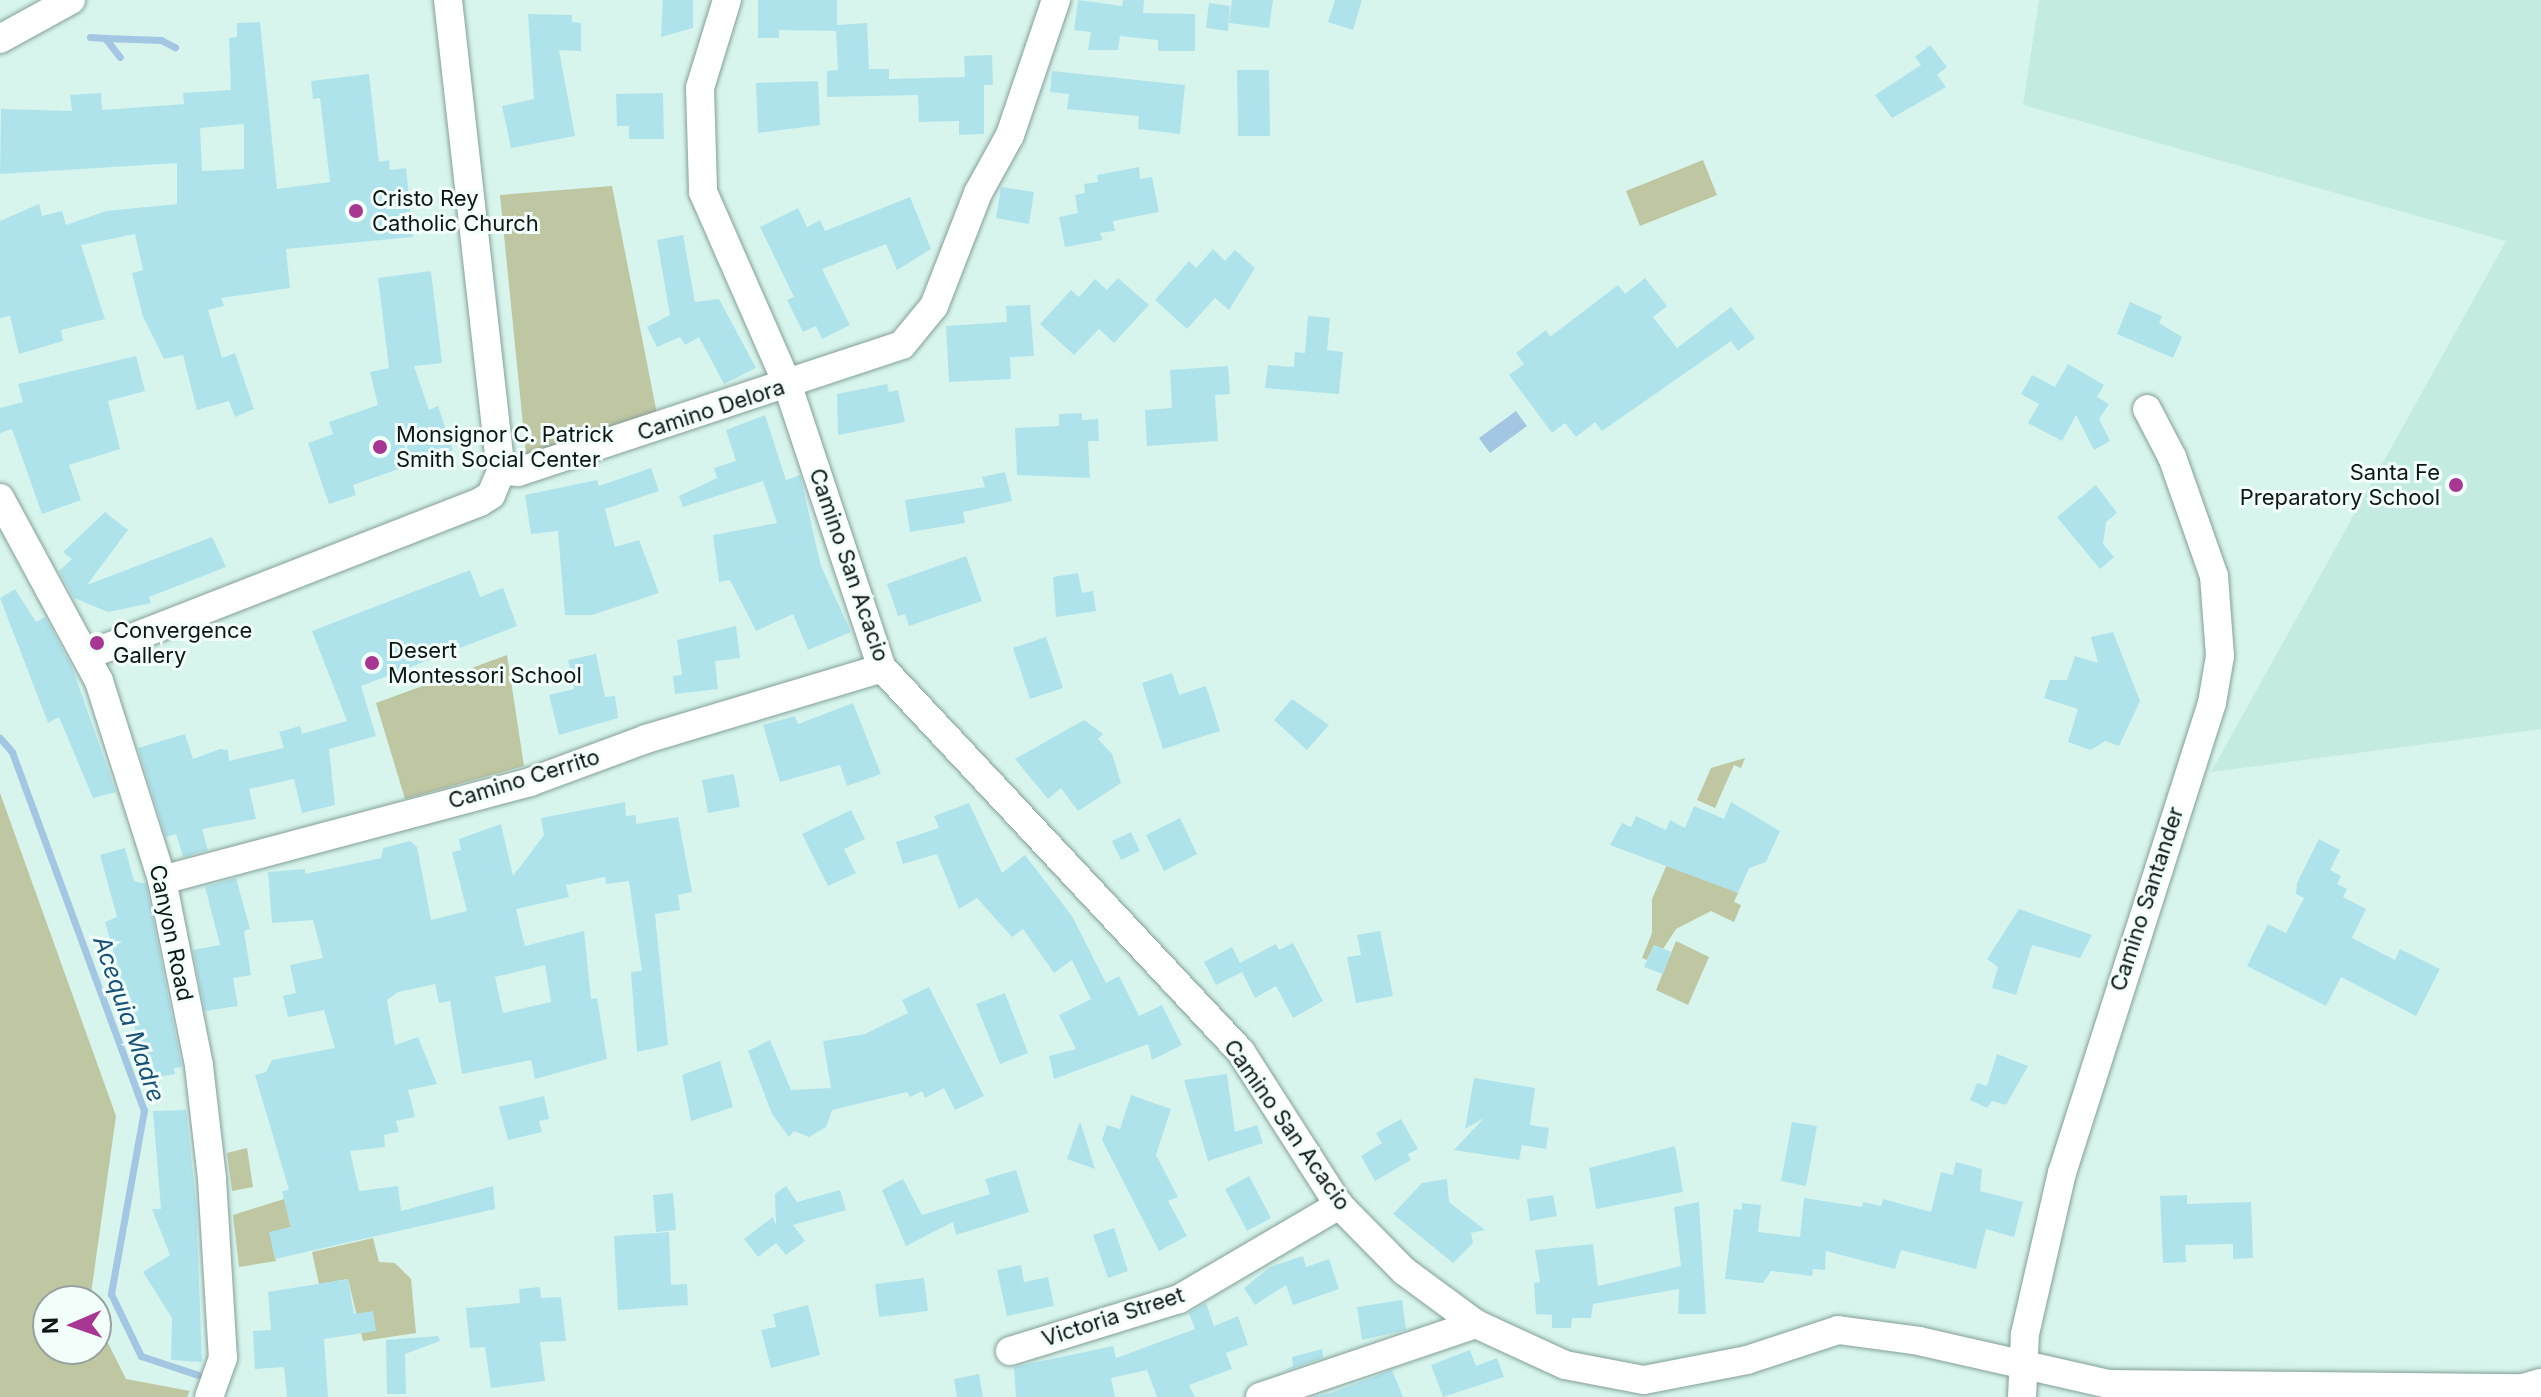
<!DOCTYPE html>
<style>
body{margin:0}
#map{position:relative;width:2541px;height:1397px;overflow:hidden;background:#d7f5ed;font-family:Inter,sans-serif}
div>[style]{position:absolute}
.built>*{inset:0;background:#c3ebe1}
.green>*{inset:0;background:#bfc6a2}
.water>*{inset:0;background:#a3c6e2}
.stream>*{height:7px;margin:-3.5px;padding:0 3.5px;transform-origin:3.5px;border-radius:3.5px;background:#a3c6e2}
.building>*{inset:0;background:#afe3ec}
.roads{filter:drop-shadow(0 0 2px #839f98) drop-shadow(0 0 2px #839f98)}
.minor>*{height:28px;margin:-14px;padding:0 14px;transform-origin:14px;border-radius:14px;background:#fff}
.dots>*{width:22px;height:22px;translate:-50% -50%;box-sizing:border-box;border:4px solid #f2fefa;border-radius:50%}
span{translate:-50% -50%;white-space:nowrap;text-align:center;line-height:1.15;-webkit-text-stroke:6px #f2fefa;paint-order:stroke}
.poi-label{font-size:22px;color:#0d1816}
.left{translate:0 -50%;text-align:left}
.right{translate:-100% -50%;text-align:right}
.street-label{font-size:22px;color:#0d1816}
.water-label{font-size:24px;color:#175176;font-style:italic}
.north{position:absolute;left:32px;top:1285px;width:80px;height:80px;box-sizing:border-box;background:#f2fefa;border:2px solid #96a29f;border-radius:50%;rotate:268deg;font-size:22px;font-weight:700;line-height:32px;text-align:center;color:#0d1816}
.north::after{content:'';display:block;margin:auto;width:28px;height:36px;background:#a73793;clip-path:polygon(50% 0,100% 100%,50% 72%,0 100%)}
</style>
<div id="map">
<div class="built">
<div style="clip-path:polygon(2039px 0,2541px 0,2541px 729px,2211px 772px,2506px 241px,2023px 105px)"></div>
</div>
<div class="green">
<div style="clip-path:polygon(1703px 160px,1717px 195px,1640px 226px,1626px 191px)"></div>
<div style="clip-path:polygon(612px 186px,657px 414px,526px 455px,500px 195px)"></div>
<div style="clip-path:polygon(507px 655px,524px 766px,405px 799px,376px 703px)"></div>
<div style="clip-path:polygon(1745px 758px,1741px 768px,1734px 765px,1715px 808px,1697px 800px,1711px 768px)"></div>
<div style="clip-path:polygon(0 793px,116px 1116px,90px 1301px,48px 1301px,48px 1349px,96px 1349px,96px 1319px,126px 1379px,190px 1391px,187px 1397px,0 1397px)"></div>
<div style="clip-path:polygon(1668px 862px,1738px 893px,1734px 902px,1741px 905px,1734px 922px,1711px 911px,1676px 929px,1663px 949px,1654px 945px,1647px 960px,1642px 958px,1652px 933px,1652px 899px)"></div>
<div style="clip-path:polygon(1676px 941px,1709px 957px,1688px 1005px,1656px 990px)"></div>
<div style="clip-path:polygon(247px 1148px,253px 1187px,232px 1191px,227px 1153px)"></div>
<div style="clip-path:polygon(284px 1199px,291px 1227px,270px 1233px,276px 1261px,239px 1267px,233px 1215px)"></div>
<div style="clip-path:polygon(373px 1238px,379px 1262px,395px 1263px,411px 1279px,416px 1333px,363px 1341px,348px 1279px,319px 1284px,312px 1252px)"></div>
</div>
<div class="water">
<div style="clip-path:polygon(1516px 411px,1527px 426px,1490px 453px,1479px 438px)"></div>
</div>
<div class="stream">
<div style="left:90px;top:37px;width:15px;rotate:4deg"></div>
<div style="left:105px;top:38px;width:24px;rotate:52deg"></div>
<div style="left:105px;top:38px;width:56px;rotate:2deg"></div>
<div style="left:161px;top:40px;width:16px;rotate:27deg"></div>
<div style="left:0;top:738px;width:18px;rotate:49deg"></div>
<div style="left:12px;top:752px;width:382px;rotate:69.8deg"></div>
<div style="left:144px;top:1110px;width:187px;rotate:100.2deg"></div>
<div style="left:111px;top:1294px;width:69px;rotate:64.2deg"></div>
<div style="left:141px;top:1356px;width:60px;rotate:18.4deg"></div>
</div>
<div class="building">
<div style="clip-path:polygon(663px 0,693px 0,693px 28px,661px 37px)"></div>
<div style="clip-path:polygon(758px 0,837px 0,837px 25px,867px 23px,869px 69px,889px 69px,889px 79px,965px 77px,964px 56px,992px 55px,993px 85px,984px 85px,984px 134px,959px 135px,959px 121px,919px 122px,918px 95px,827px 97px,827px 71px,838px 70px,836px 31px,779px 30px,779px 38px,758px 38px)"></div>
<div style="clip-path:polygon(1078px 0,1122px 6px,1123px 0,1144px 0,1143px 13px,1195px 14px,1195px 51px,1158px 51px,1158px 40px,1120px 36px,1118px 50px,1088px 50px,1091px 32px,1074px 30px)"></div>
<div style="clip-path:polygon(1232px 0,1273px 0,1269px 28px,1229px 23px)"></div>
<div style="clip-path:polygon(1335px 0,1362px 0,1353px 30px,1328px 22px)"></div>
<div style="clip-path:polygon(1209px 3px,1230px 6px,1228px 31px,1206px 28px)"></div>
<div style="clip-path:polygon(528px 14px,572px 15px,572px 22px,581px 23px,581px 51px,559px 50px,575px 136px,511px 148px,502px 106px,534px 99px)"></div>
<div style="clip-path:polygon(evenodd,260px 22px,277px 189px,330px 182px,320px 98px,313px 99px,311px 81px,369px 74px,379px 162px,389px 160px,390px 170px,406px 168px,413px 237px,286px 249px,290px 288px,221px 298px,224px 306px,208px 310px,222px 358px,235px 353px,254px 409px,235px 417px,229px 401px,197px 410px,183px 355px,164px 359px,143px 317px,132px 273px,143px 270px,135px 234px,81px 245px,105px 319px,61px 330px,63px 341px,19px 354px,10px 316px,0 318px,0 221px,39px 204px,42px 216px,62px 211px,66px 225px,106px 211px,177px 204px,177px 163px,0 174px,1px 109px,72px 111px,70px 95px,101px 93px,102px 110px,184px 104px,183px 93px,231px 90px,229px 38px,237px 37px,237px 23px,260px 22px,244px 124px,244px 169px,202px 171px,200px 128px,244px 124px)"></div>
<div style="clip-path:polygon(1930px 45px,1947px 67px,1937px 75px,1946px 87px,1892px 118px,1875px 95px,1921px 65px,1915px 57px)"></div>
<div style="clip-path:polygon(1237px 70px,1269px 70px,1270px 136px,1238px 136px)"></div>
<div style="clip-path:polygon(1052px 71px,1185px 85px,1180px 134px,1138px 129px,1139px 116px,1067px 109px,1069px 94px,1050px 92px)"></div>
<div style="clip-path:polygon(818px 81px,820px 125px,758px 133px,756px 83px)"></div>
<div style="clip-path:polygon(663px 93px,664px 139px,629px 139px,629px 126px,617px 126px,616px 94px)"></div>
<div style="clip-path:polygon(1139px 167px,1140px 179px,1152px 177px,1159px 212px,1113px 221px,1115px 231px,1100px 233px,1103px 240px,1065px 247px,1059px 217px,1078px 213px,1075px 195px,1085px 193px,1084px 184px,1098px 182px,1097px 175px)"></div>
<div style="clip-path:polygon(1001px 187px,1034px 192px,1029px 224px,996px 218px)"></div>
<div style="clip-path:polygon(910px 197px,931px 249px,897px 270px,886px 244px,822px 269px,850px 325px,822px 339px,816px 326px,803px 332px,787px 300px,794px 297px,760px 227px,798px 208px,807px 227px,820px 220px,825px 231px)"></div>
<div style="clip-path:polygon(683px 235px,695px 302px,719px 299px,756px 368px,724px 384px,699px 337px,685px 345px,680px 337px,657px 347px,647px 327px,670px 315px,657px 240px)"></div>
<div style="clip-path:polygon(1213px 249px,1225px 261px,1235px 250px,1255px 268px,1229px 310px,1215px 298px,1187px 329px,1155px 300px,1189px 261px,1196px 268px)"></div>
<div style="clip-path:polygon(431px 271px,442px 363px,414px 366px,429px 410px,438px 406px,453px 450px,353px 485px,356px 495px,329px 504px,308px 443px,333px 434px,329px 422px,378px 405px,370px 372px,389px 368px,378px 278px)"></div>
<div style="clip-path:polygon(1118px 278px,1149px 305px,1114px 343px,1099px 329px,1074px 355px,1040px 324px,1071px 290px,1079px 297px,1095px 279px,1107px 290px)"></div>
<div style="clip-path:polygon(1645px 278px,1667px 306px,1653px 317px,1677px 348px,1731px 307px,1755px 338px,1738px 351px,1731px 341px,1602px 431px,1595px 422px,1576px 437px,1565px 423px,1552px 433px,1509px 375px,1524px 364px,1516px 353px,1546px 330px,1550px 337px,1618px 285px,1625px 294px)"></div>
<div style="clip-path:polygon(2130px 302px,2162px 316px,2159px 323px,2182px 337px,2173px 358px,2117px 334px)"></div>
<div style="clip-path:polygon(1030px 305px,1034px 356px,1010px 357px,1011px 379px,949px 382px,946px 326px,1007px 322px,1006px 306px)"></div>
<div style="clip-path:polygon(1308px 316px,1330px 318px,1327px 350px,1343px 352px,1339px 394px,1265px 388px,1268px 365px,1294px 367px,1295px 352px,1305px 353px)"></div>
<div style="clip-path:polygon(136px 356px,145px 391px,108px 401px,120px 449px,69px 465px,81px 500px,42px 514px,12px 429px,0 433px,0 408px,23px 402px,18px 384px)"></div>
<div style="clip-path:polygon(2068px 364px,2104px 385px,2097px 397px,2109px 404px,2099px 419px,2110px 441px,2094px 450px,2076px 415px,2062px 441px,2028px 423px,2039px 404px,2021px 394px,2032px 375px,2055px 387px)"></div>
<div style="clip-path:polygon(1228px 366px,1230px 394px,1215px 395px,1218px 441px,1147px 446px,1145px 410px,1172px 408px,1170px 370px)"></div>
<div style="clip-path:polygon(887px 384px,889px 392px,898px 390px,905px 422px,838px 435px,837px 394px)"></div>
<div style="clip-path:polygon(1082px 413px,1082px 420px,1098px 419px,1099px 441px,1088px 441px,1090px 478px,1017px 475px,1015px 428px,1059px 426px,1059px 414px)"></div>
<div style="clip-path:polygon(765px 415px,786px 480px,800px 475px,821px 566px,851px 632px,808px 650px,793px 614px,756px 631px,730px 580px,719px 582px,713px 535px,777px 523px,763px 481px,683px 507px,679px 496px,717px 478px,714px 468px,736px 461px,726px 430px)"></div>
<div style="clip-path:polygon(651px 468px,659px 491px,605px 509px,615px 547px,639px 540px,659px 593px,592px 615px,565px 615px,558px 531px,531px 534px,525px 495px,597px 480px,599px 486px)"></div>
<div style="clip-path:polygon(1005px 472px,1012px 501px,963px 512px,965px 523px,910px 532px,905px 500px,985px 487px,982px 477px)"></div>
<div style="clip-path:polygon(2096px 485px,2117px 513px,2106px 522px,2103px 544px,2114px 557px,2100px 569px,2057px 517px)"></div>
<div style="clip-path:polygon(105px 512px,128px 530px,87px 585px,212px 537px,226px 567px,149px 597px,151px 603px,108px 612px,74px 598px,59px 571px,72px 559px,63px 552px)"></div>
<div style="clip-path:polygon(966px 556px,982px 601px,909px 626px,905px 614px,898px 616px,887px 584px)"></div>
<div style="clip-path:polygon(470px 570px,480px 597px,503px 588px,517px 626px,361px 686px,376px 736px,329px 749px,335px 805px,302px 813px,294px 779px,249px 789px,256px 819px,202px 829px,208px 850px,183px 857px,176px 834px,166px 837px,138px 748px,185px 734px,193px 759px,220px 749px,228px 750px,229px 761px,284px 748px,279px 732px,300px 726px,302px 734px,347px 721px,312px 631px)"></div>
<div style="clip-path:polygon(1078px 573px,1082px 593px,1093px 591px,1096px 611px,1056px 617px,1053px 577px)"></div>
<div style="clip-path:polygon(15px 589px,36px 622px,45px 617px,72px 667px,116px 792px,93px 798px,59px 717px,48px 723px,0 598px)"></div>
<div style="clip-path:polygon(736px 626px,740px 658px,715px 661px,718px 689px,675px 694px,673px 676px,682px 675px,677px 640px)"></div>
<div style="clip-path:polygon(2113px 632px,2140px 701px,2119px 746px,2105px 741px,2091px 750px,2068px 742px,2078px 709px,2044px 698px,2050px 680px,2067px 680px,2075px 656px,2098px 663px,2091px 637px)"></div>
<div style="clip-path:polygon(1046px 637px,1063px 688px,1030px 699px,1013px 648px)"></div>
<div style="clip-path:polygon(596px 654px,605px 697px,615px 696px,618px 718px,559px 735px,549px 695px,574px 689px,568px 660px)"></div>
<div style="clip-path:polygon(1172px 673px,1179px 695px,1206px 686px,1220px 731px,1163px 749px,1142px 683px)"></div>
<div style="clip-path:polygon(1292px 699px,1329px 725px,1307px 750px,1274px 720px)"></div>
<div style="clip-path:polygon(853px 703px,881px 774px,847px 786px,840px 765px,780px 782px,763px 725px,795px 716px,798px 724px)"></div>
<div style="clip-path:polygon(1084px 720px,1103px 734px,1098px 739px,1112px 754px,1121px 783px,1078px 811px,1061px 788px,1048px 799px,1015px 759px)"></div>
<div style="clip-path:polygon(734px 774px,740px 807px,708px 813px,702px 780px)"></div>
<div style="clip-path:polygon(evenodd,625px 802px,626px 816px,636px 815px,636px 824px,678px 817px,692px 892px,678px 895px,680px 910px,655px 914px,668px 1045px,637px 1052px,631px 972px,642px 971px,629px 881px,606px 884px,605px 877px,566px 885px,569px 897px,516px 909px,525px 946px,584px 931px,591px 999px,597px 998px,607px 1059px,535px 1079px,531px 1060px,462px 1074px,450px 1001px,439px 1003px,435px 984px,398px 992px,387px 1000px,395px 1045px,418px 1037px,437px 1084px,408px 1090px,415px 1117px,396px 1121px,399px 1132px,384px 1135px,385px 1147px,350px 1151px,359px 1191px,398px 1186px,401px 1211px,493px 1186px,495px 1209px,275px 1259px,269px 1232px,291px 1227px,282px 1191px,289px 1190px,255px 1075px,266px 1072px,272px 1060px,335px 1048px,324px 1010px,288px 1017px,283px 996px,296px 993px,290px 965px,323px 958px,313px 920px,272px 923px,268px 872px,305px 869px,305px 874px,381px 858px,383px 848px,410px 841px,417px 847px,431px 920px,467px 911px,452px 852px,461px 850px,459px 839px,501px 824px,513px 876px,544px 835px,541px 818px,625px 802px,545px 965px,551px 1002px,503px 1013px,495px 977px,545px 965px)"></div>
<div style="clip-path:polygon(1731px 802px,1780px 831px,1766px 862px,1749px 868px,1738px 893px,1610px 845px,1622px 823px,1631px 827px,1636px 816px,1666px 830px,1670px 820px,1685px 828px,1694px 806px,1724px 819px)"></div>
<div style="clip-path:polygon(969px 803px,1002px 873px,1025px 855px,1072px 916px,1106px 983px,1119px 976px,1139px 1016px,1162px 1005px,1182px 1045px,1152px 1060px,1148px 1044px,1054px 1079px,1049px 1056px,1076px 1049px,1059px 1015px,1091px 999px,1072px 960px,1054px 973px,1023px 929px,1012px 937px,977px 898px,959px 909px,937px 854px,903px 864px,896px 842px,939px 828px,934px 816px)"></div>
<div style="clip-path:polygon(851px 810px,865px 839px,844px 849px,856px 873px,828px 886px,802px 834px)"></div>
<div style="clip-path:polygon(1180px 818px,1197px 854px,1164px 871px,1146px 835px)"></div>
<div style="clip-path:polygon(1131px 832px,1140px 851px,1121px 860px,1112px 841px)"></div>
<div style="clip-path:polygon(2319px 839px,2340px 850px,2330px 870px,2341px 876px,2337px 884px,2347px 889px,2343px 897px,2366px 909px,2352px 938px,2395px 960px,2400px 949px,2440px 969px,2416px 1016px,2341px 977px,2326px 1006px,2247px 966px,2268px 924px,2286px 933px,2304px 898px,2296px 894px,2297px 883px)"></div>
<div style="clip-path:polygon(125px 848px,134px 881px,146px 884px,182px 1067px,174px 1068px,175px 1074px,155px 1078px,151px 1056px,143px 1057px,105px 922px,117px 917px,100px 855px)"></div>
<div style="clip-path:polygon(236px 878px,250px 929px,244px 931px,251px 975px,233px 978px,238px 1006px,205px 1011px,193px 950px,220px 945px,205px 887px)"></div>
<div style="clip-path:polygon(2019px 909px,2092px 935px,2080px 958px,2032px 945px,2016px 995px,1992px 988px,1998px 967px,1987px 959px)"></div>
<div style="clip-path:polygon(1380px 931px,1393px 996px,1356px 1003px,1347px 957px,1361px 955px,1357px 935px)"></div>
<div style="clip-path:polygon(1293px 943px,1323px 1001px,1293px 1018px,1276px 986px,1255px 998px,1242px 972px,1216px 985px,1204px 962px,1232px 947px,1240px 963px,1276px 944px,1279px 950px)"></div>
<div style="clip-path:polygon(1654px 945px,1671px 952px,1663px 974px,1644px 967px)"></div>
<div style="clip-path:polygon(929px 987px,984px 1096px,955px 1110px,944px 1088px,925px 1098px,922px 1091px,910px 1097px,907px 1092px,832px 1110px,826px 1127px,809px 1137px,794px 1131px,789px 1137px,772px 1114px,748px 1051px,770px 1040px,791px 1090px,831px 1088px,823px 1041px,865px 1034px,908px 1013px,902px 1000px)"></div>
<div style="clip-path:polygon(1005px 993px,1028px 1053px,1000px 1064px,976px 1004px)"></div>
<div style="clip-path:polygon(1997px 1054px,2028px 1066px,2006px 1105px,1992px 1101px,1987px 1108px,1970px 1100px,1977px 1083px,1987px 1086px)"></div>
<div style="clip-path:polygon(720px 1061px,733px 1107px,691px 1121px,682px 1075px)"></div>
<div style="clip-path:polygon(1227px 1074px,1235px 1132px,1257px 1125px,1263px 1143px,1208px 1161px,1184px 1080px)"></div>
<div style="clip-path:polygon(1474px 1078px,1535px 1088px,1530px 1125px,1549px 1128px,1546px 1149px,1522px 1145px,1519px 1160px,1454px 1150px,1484px 1118px,1465px 1129px)"></div>
<div style="clip-path:polygon(1131px 1095px,1171px 1109px,1156px 1155px,1178px 1197px,1168px 1201px,1187px 1236px,1159px 1251px,1102px 1140px,1107px 1125px,1120px 1129px)"></div>
<div style="clip-path:polygon(544px 1096px,549px 1119px,539px 1121px,542px 1132px,508px 1140px,499px 1107px)"></div>
<div style="clip-path:polygon(186px 1110px,196px 1202px,202px 1362px,171px 1360px,172px 1318px,143px 1272px,170px 1255px,152px 1209px,161px 1209px,153px 1111px)"></div>
<div style="clip-path:polygon(1401px 1119px,1418px 1149px,1408px 1154px,1411px 1160px,1375px 1181px,1361px 1156px,1382px 1143px,1376px 1133px)"></div>
<div style="clip-path:polygon(1080px 1121px,1095px 1169px,1067px 1159px)"></div>
<div style="clip-path:polygon(1792px 1122px,1817px 1126px,1806px 1186px,1781px 1181px)"></div>
<div style="clip-path:polygon(1675px 1146px,1683px 1192px,1596px 1209px,1589px 1168px)"></div>
<div style="clip-path:polygon(1956px 1162px,1982px 1169px,1980px 1191px,2023px 1202px,2014px 1237px,1986px 1229px,1976px 1269px,1901px 1250px,1895px 1269px,1826px 1251px,1825px 1270px,1813px 1269px,1812px 1276px,1771px 1271px,1763px 1283px,1725px 1279px,1734px 1209px,1742px 1210px,1742px 1203px,1761px 1205px,1758px 1232px,1800px 1237px,1804px 1198px,1862px 1207px,1863px 1202px,1881px 1206px,1883px 1199px,1931px 1212px,1941px 1172px,1953px 1175px)"></div>
<div style="clip-path:polygon(1016px 1170px,1029px 1212px,956px 1235px,953px 1222px,906px 1246px,882px 1190px,903px 1179px,922px 1215px,990px 1194px,985px 1179px)"></div>
<div style="clip-path:polygon(1249px 1176px,1271px 1218px,1247px 1231px,1225px 1189px)"></div>
<div style="clip-path:polygon(1447px 1179px,1449px 1202px,1485px 1230px,1471px 1233px,1473px 1243px,1453px 1263px,1393px 1214px,1422px 1183px)"></div>
<div style="clip-path:polygon(786px 1186px,797px 1202px,840px 1190px,846px 1210px,793px 1225px,805px 1241px,786px 1255px,776px 1243px,758px 1257px,744px 1239px,773px 1217px,776px 1226px,775px 1194px)"></div>
<div style="clip-path:polygon(673px 1193px,676px 1230px,656px 1232px,653px 1195px)"></div>
<div style="clip-path:polygon(1553px 1195px,1557px 1216px,1530px 1221px,1527px 1199px)"></div>
<div style="clip-path:polygon(2187px 1195px,2187px 1204px,2251px 1202px,2253px 1258px,2233px 1259px,2233px 1244px,2185px 1245px,2186px 1262px,2163px 1263px,2160px 1196px)"></div>
<div style="clip-path:polygon(1699px 1202px,1706px 1314px,1678px 1314px,1679px 1289px,1593px 1304px,1591px 1318px,1572px 1318px,1571px 1328px,1552px 1328px,1552px 1315px,1536px 1314px,1534px 1283px,1540px 1282px,1535px 1250px,1593px 1244px,1598px 1286px,1681px 1266px,1674px 1207px)"></div>
<div style="clip-path:polygon(1114px 1228px,1128px 1271px,1108px 1278px,1093px 1235px)"></div>
<div style="clip-path:polygon(669px 1232px,671px 1285px,687px 1284px,688px 1305px,618px 1310px,614px 1236px)"></div>
<div style="clip-path:polygon(1303px 1256px,1306px 1267px,1329px 1259px,1339px 1289px,1293px 1305px,1286px 1285px,1255px 1305px,1244px 1288px,1270px 1267px)"></div>
<div style="clip-path:polygon(1021px 1265px,1024px 1282px,1048px 1277px,1054px 1306px,1007px 1316px,997px 1270px)"></div>
<div style="clip-path:polygon(924px 1278px,928px 1311px,879px 1317px,875px 1284px)"></div>
<div style="clip-path:polygon(348px 1279px,354px 1314px,373px 1311px,376px 1331px,324px 1339px,328px 1397px,287px 1397px,284px 1367px,255px 1369px,253px 1331px,271px 1330px,268px 1292px)"></div>
<div style="clip-path:polygon(540px 1287px,541px 1298px,561px 1297px,566px 1341px,540px 1342px,545px 1381px,491px 1388px,485px 1347px,470px 1348px,466px 1308px,520px 1303px,519px 1289px)"></div>
<div style="clip-path:polygon(1402px 1300px,1406px 1330px,1362px 1340px,1357px 1307px)"></div>
<div style="clip-path:polygon(1206px 1303px,1214px 1326px,1238px 1316px,1248px 1345px,1226px 1353px,1232px 1369px,1189px 1385px,1195px 1397px,1157px 1397px,1147px 1370px,1111px 1378px,1115px 1397px,1016px 1397px,1014px 1367px,1113px 1346px,1116px 1358px,1195px 1329px,1189px 1313px)"></div>
<div style="clip-path:polygon(808px 1305px,820px 1355px,771px 1368px,761px 1330px,776px 1327px,773px 1314px)"></div>
<div style="clip-path:polygon(438px 1336px,440px 1341px,405px 1354px,406px 1394px,387px 1394px,386px 1340px)"></div>
<div style="clip-path:polygon(1322px 1349px,1323px 1358px,1284px 1371px,1293px 1366px,1292px 1357px)"></div>
<div style="clip-path:polygon(1470px 1350px,1476px 1366px,1497px 1358px,1504px 1377px,1443px 1397px,1431px 1365px)"></div>
<div style="clip-path:polygon(1392px 1370px,1403px 1397px,1313px 1397px,1331px 1393px)"></div>
<div style="clip-path:polygon(979px 1374px,983px 1397px,957px 1397px,954px 1379px)"></div>
</div>
<div class="roads">
<div class="minor">
<div style="left:448px;top:0;width:474px;rotate:83.6deg"></div>
<div style="left:727px;top:0;width:92px;rotate:107.1deg"></div>
<div style="left:700px;top:88px;width:104px;rotate:88.3deg"></div>
<div style="left:703px;top:192px;width:212px;rotate:66.3deg"></div>
<div style="left:788px;top:386px;width:297px;rotate:71.6deg"></div>
<div style="left:882px;top:668px;width:526px;rotate:46.93deg"></div>
<div style="left:1241px;top:1052px;width:182px;rotate:57.4deg"></div>
<div style="left:1339px;top:1205px;width:93px;rotate:45.4deg"></div>
<div style="left:1404px;top:1271px;width:89px;rotate:36.4deg"></div>
<div style="left:1476px;top:1324px;width:98px;rotate:24.7deg"></div>
<div style="left:1565px;top:1365px;width:80px;rotate:10.8deg"></div>
<div style="left:1644px;top:1380px;width:105px;rotate:-11deg"></div>
<div style="left:1747px;top:1360px;width:96px;rotate:-18.2deg"></div>
<div style="left:1838px;top:1330px;width:82px;rotate:7.7deg"></div>
<div style="left:1919px;top:1341px;width:195px;rotate:12.8deg"></div>
<div style="left:2109px;top:1384px;width:414px;rotate:0.6deg"></div>
<div style="left:2523px;top:1388px;width:19px;rotate:-16deg"></div>
<div style="left:0;top:39px;width:81px;rotate:-28.8deg"></div>
<div style="left:0;top:498px;width:208px;rotate:61.6deg"></div>
<div style="left:99px;top:681px;width:209px;rotate:72.4deg"></div>
<div style="left:162px;top:880px;width:190px;rotate:78.7deg"></div>
<div style="left:199px;top:1066px;width:114px;rotate:83.4deg"></div>
<div style="left:212px;top:1179px;width:179px;rotate:86.5deg"></div>
<div style="left:223px;top:1358px;width:41px;rotate:109.7deg"></div>
<div style="left:88px;top:655px;width:421px;rotate:-21.3deg"></div>
<div style="left:480px;top:502px;width:13px;rotate:-32deg"></div>
<div style="left:491px;top:495px;width:26px;rotate:-67deg"></div>
<div style="left:501px;top:471px;width:17px;rotate:3deg"></div>
<div style="left:518px;top:472px;width:404px;rotate:-18.3deg"></div>
<div style="left:902px;top:345px;width:50px;rotate:-50.6deg"></div>
<div style="left:934px;top:306px;width:121px;rotate:-68.7deg"></div>
<div style="left:978px;top:193px;width:66px;rotate:-61.1deg"></div>
<div style="left:1010px;top:135px;width:143px;rotate:-71.2deg"></div>
<div style="left:162px;top:880px;width:381px;rotate:-14.9deg"></div>
<div style="left:530px;top:782px;width:124px;rotate:-20.3deg"></div>
<div style="left:646px;top:739px;width:246px;rotate:-16.7deg"></div>
<div style="left:1010px;top:1351px;width:177px;rotate:-17.1deg"></div>
<div style="left:1179px;top:1299px;width:186px;rotate:-30.4deg"></div>
<div style="left:1260px;top:1397px;width:228px;rotate:-18.7deg"></div>
<div style="left:2022px;top:1397px;width:63px;rotate:-87.3deg"></div>
<div style="left:2025px;top:1334px;width:165px;rotate:-77.1deg"></div>
<div style="left:2062px;top:1173px;width:493px;rotate:-72.3deg"></div>
<div style="left:2212px;top:703px;width:48px;rotate:-80.3deg"></div>
<div style="left:2220px;top:656px;width:80px;rotate:-94.3deg"></div>
<div style="left:2214px;top:576px;width:126px;rotate:-109.4deg"></div>
<div style="left:2172px;top:457px;width:54px;rotate:-117.5deg"></div>
</div>
</div>
<div class="dots">
<div style="left:356px;top:211px;background:#a73793"></div>
<div style="left:380px;top:447px;background:#a73793"></div>
<div style="left:2456px;top:485px;background:#a73793"></div>
<div style="left:97px;top:643px;background:#a73793"></div>
<div style="left:372px;top:663px;background:#a73793"></div>
</div>
<div class="poi-label">
<span class="left" style="left:372px;top:211px">Cristo Rey<br>Catholic Church</span>
<span class="left" style="left:396px;top:447px">Monsignor C. Patrick<br>Smith Social Center</span>
<span class="right" style="left:2440px;top:485px">Santa Fe<br>Preparatory School</span>
<span class="left" style="left:113px;top:643px">Convergence<br>Gallery</span>
<span class="left" style="left:388px;top:663px">Desert<br>Montessori School</span>
</div>
<div class="street-label">
<span style="left:711px;top:410px;rotate:-18deg">Camino Delora</span>
<span style="left:849px;top:565px;rotate:71deg">Camino San Acacio</span>
<span style="left:524px;top:779px;rotate:-17deg">Camino Cerrito</span>
<span style="left:2147px;top:899px;rotate:-72deg">Camino Santander</span>
<span style="left:171px;top:933px;rotate:78deg">Canyon Road</span>
<span style="left:1287px;top:1125px;rotate:55deg">Camino San Acacio</span>
<span style="left:1113px;top:1317px;rotate:-18deg">Victoria Street</span>
</div>
<div class="water-label">
<span style="left:129px;top:1019px;rotate:71deg">Acequia Madre</span>
</div>
<div class="north">N</div>
</div>
